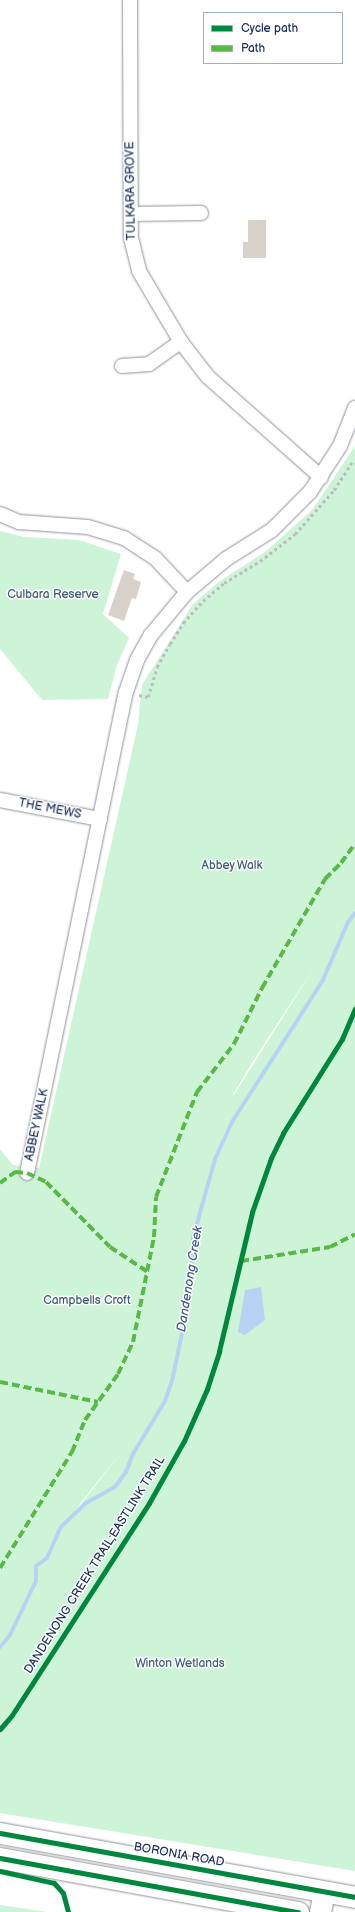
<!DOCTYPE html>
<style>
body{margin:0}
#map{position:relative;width:355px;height:1912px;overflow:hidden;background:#fff;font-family:"Balsamiq Sans",sans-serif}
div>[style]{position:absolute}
.green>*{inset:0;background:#cef4d7}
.water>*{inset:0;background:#b5d4f4}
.stream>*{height:4px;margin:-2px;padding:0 2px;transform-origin:2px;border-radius:2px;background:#b5d4f4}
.building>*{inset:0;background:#d8d1ca}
.path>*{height:2.5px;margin-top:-1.25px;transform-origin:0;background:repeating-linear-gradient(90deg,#b9bcc1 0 3px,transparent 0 6px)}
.roads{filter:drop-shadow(0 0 1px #8e929a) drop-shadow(0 0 1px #8e929a)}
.minor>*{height:14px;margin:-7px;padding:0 7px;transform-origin:7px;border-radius:7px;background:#fff}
.primary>*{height:21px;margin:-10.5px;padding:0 10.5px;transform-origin:10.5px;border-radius:10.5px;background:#fff}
.quiet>*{height:4px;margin-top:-2px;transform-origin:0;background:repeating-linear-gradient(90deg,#58b947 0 8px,transparent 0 12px)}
.cycleway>*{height:5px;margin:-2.5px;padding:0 2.5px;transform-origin:2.5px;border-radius:2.5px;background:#00873e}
span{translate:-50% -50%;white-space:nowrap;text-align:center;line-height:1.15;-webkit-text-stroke:3px #fff;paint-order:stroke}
.street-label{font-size:12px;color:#1b2f5e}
.park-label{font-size:12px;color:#3e5e74}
.water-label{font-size:13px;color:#405b8a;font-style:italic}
.legend{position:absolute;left:203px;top:12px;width:140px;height:52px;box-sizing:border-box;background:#fff;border:1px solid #a4acbf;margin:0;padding:5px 7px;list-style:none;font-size:12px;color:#1b2f5e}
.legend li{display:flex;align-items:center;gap:8px;height:20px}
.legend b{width:20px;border:1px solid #a4acbf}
</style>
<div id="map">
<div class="green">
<div style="clip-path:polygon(evenodd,355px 446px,355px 1871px,0 1813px,0 1149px,13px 1165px,39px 1168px,138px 724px,142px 685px,193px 604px,220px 581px,265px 552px,312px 510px,355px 446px,317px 963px,234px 1095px,233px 1095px,253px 1061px,317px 963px,355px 446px,120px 1454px,55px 1538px,86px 1496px,120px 1454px)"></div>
<div style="clip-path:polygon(0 531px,24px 537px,79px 540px,121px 554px,103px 614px,129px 638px,117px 665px,108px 699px,42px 700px,0 649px)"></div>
<div style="clip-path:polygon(0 1905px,48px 1912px,0 1912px)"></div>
</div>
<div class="water">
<div style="clip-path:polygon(261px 1287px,265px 1320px,245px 1335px,238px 1332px,245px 1290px)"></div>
</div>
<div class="stream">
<div style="left:0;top:1647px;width:16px;rotate:-50deg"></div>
<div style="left:10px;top:1635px;width:60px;rotate:-64.3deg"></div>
<div style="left:36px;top:1581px;width:15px;rotate:-90deg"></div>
<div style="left:36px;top:1566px;width:14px;rotate:-36deg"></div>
<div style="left:47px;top:1558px;width:34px;rotate:-66deg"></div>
<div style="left:61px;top:1527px;width:35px;rotate:-44deg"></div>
<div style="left:86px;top:1503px;width:33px;rotate:-29deg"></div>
<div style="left:115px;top:1487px;width:19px;rotate:-54deg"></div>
<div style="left:126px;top:1472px;width:19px;rotate:-69deg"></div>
<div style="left:133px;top:1454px;width:62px;rotate:-58.9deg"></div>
<div style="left:165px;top:1401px;width:21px;rotate:-71deg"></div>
<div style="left:172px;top:1381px;width:93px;rotate:-78.2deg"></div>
<div style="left:191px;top:1290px;width:52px;rotate:-87.8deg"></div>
<div style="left:193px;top:1238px;width:82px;rotate:-74.4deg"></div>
<div style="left:215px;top:1159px;width:41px;rotate:-65.3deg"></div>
<div style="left:232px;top:1122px;width:169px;rotate:-57.3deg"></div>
<div style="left:323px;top:980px;width:63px;rotate:-66.7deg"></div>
<div style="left:348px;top:922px;width:11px;rotate:-52deg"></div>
</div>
<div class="building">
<div style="clip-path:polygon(248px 220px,266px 220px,266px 258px,243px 258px,243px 242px,248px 242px)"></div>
<div style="clip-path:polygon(124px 570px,135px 574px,133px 579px,141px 582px,136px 599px,132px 598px,124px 621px,108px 615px)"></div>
</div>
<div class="path">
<div style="left:139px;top:695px;width:9px;rotate:13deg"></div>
<div style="left:148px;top:697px;width:31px;rotate:-73deg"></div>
<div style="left:157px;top:667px;width:26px;rotate:-61deg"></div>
<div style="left:170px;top:644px;width:25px;rotate:-58deg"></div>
<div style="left:183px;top:623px;width:30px;rotate:-48deg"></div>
<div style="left:203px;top:601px;width:28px;rotate:-41deg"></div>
<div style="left:224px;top:583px;width:42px;rotate:-31.4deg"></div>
<div style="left:260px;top:561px;width:44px;rotate:-37.6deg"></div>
<div style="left:295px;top:534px;width:59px;rotate:-48.4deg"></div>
<div style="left:334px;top:490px;width:33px;rotate:-57deg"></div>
</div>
<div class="roads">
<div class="minor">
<div style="left:130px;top:0;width:238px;rotate:89.8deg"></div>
<div style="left:131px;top:238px;width:34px;rotate:76deg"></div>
<div style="left:139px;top:271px;width:82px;rotate:59.4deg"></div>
<div style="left:181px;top:342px;width:44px;rotate:52.4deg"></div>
<div style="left:208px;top:377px;width:151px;rotate:41.5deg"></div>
<div style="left:131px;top:214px;width:70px;rotate:-0.8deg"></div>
<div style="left:122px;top:366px;width:27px;rotate:-4deg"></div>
<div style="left:149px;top:364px;width:39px;rotate:-35deg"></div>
<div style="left:0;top:514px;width:21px;rotate:23deg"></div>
<div style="left:19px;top:522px;width:69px;rotate:4.1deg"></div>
<div style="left:88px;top:527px;width:38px;rotate:17deg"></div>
<div style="left:124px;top:538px;width:38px;rotate:33deg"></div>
<div style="left:156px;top:559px;width:45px;rotate:46.8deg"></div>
<div style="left:0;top:800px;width:102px;rotate:10.8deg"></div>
<div style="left:27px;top:1173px;width:491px;rotate:-78.4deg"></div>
<div style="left:126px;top:692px;width:34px;rotate:-71deg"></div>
<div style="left:137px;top:660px;width:29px;rotate:-61deg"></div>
<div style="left:151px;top:635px;width:56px;rotate:-50.1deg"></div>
<div style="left:187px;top:592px;width:51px;rotate:-40.2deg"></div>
<div style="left:226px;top:559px;width:54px;rotate:-32.2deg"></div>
<div style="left:272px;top:530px;width:54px;rotate:-45deg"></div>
<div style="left:310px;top:492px;width:55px;rotate:-56.9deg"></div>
<div style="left:340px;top:446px;width:41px;rotate:-68.5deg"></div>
</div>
<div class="primary">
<div style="left:0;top:1833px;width:361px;rotate:10.2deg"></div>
<div style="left:0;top:1858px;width:303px;rotate:10.3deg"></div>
<div style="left:320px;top:1912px;width:20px;rotate:-79deg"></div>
</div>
</div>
<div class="quiet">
<div style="left:0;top:1183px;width:19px;rotate:-36deg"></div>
<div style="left:15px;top:1172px;width:12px;rotate:5deg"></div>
<div style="left:27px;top:1173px;width:21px;rotate:25deg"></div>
<div style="left:46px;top:1182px;width:91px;rotate:45.4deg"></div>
<div style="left:110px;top:1247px;width:45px;rotate:33.3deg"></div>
<div style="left:241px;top:1261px;width:90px;rotate:-8.9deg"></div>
<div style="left:330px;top:1247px;width:28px;rotate:-27deg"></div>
<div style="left:0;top:1382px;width:100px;rotate:11.5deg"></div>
<div style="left:0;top:1568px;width:137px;rotate:-58.2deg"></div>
<div style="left:72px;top:1452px;width:35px;rotate:-68deg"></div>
<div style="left:85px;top:1420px;width:57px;rotate:-54.3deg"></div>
<div style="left:118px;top:1374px;width:35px;rotate:-65deg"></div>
<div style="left:133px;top:1342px;width:107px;rotate:-78.7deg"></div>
<div style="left:154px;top:1237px;width:40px;rotate:-87.1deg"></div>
<div style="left:156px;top:1197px;width:113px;rotate:-68.7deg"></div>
<div style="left:197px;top:1092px;width:61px;rotate:-52.4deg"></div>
<div style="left:234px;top:1044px;width:63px;rotate:-63.4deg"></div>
<div style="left:262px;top:988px;width:126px;rotate:-60deg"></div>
<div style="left:325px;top:879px;width:23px;rotate:-45deg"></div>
<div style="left:341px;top:863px;width:24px;rotate:-54deg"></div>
</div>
<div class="cycleway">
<div style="left:0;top:1729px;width:18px;rotate:-49deg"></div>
<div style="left:12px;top:1715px;width:252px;rotate:-57.1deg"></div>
<div style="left:149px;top:1503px;width:71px;rotate:-60.6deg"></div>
<div style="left:184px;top:1441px;width:57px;rotate:-66.1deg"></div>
<div style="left:207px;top:1389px;width:40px;rotate:-72deg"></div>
<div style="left:219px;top:1351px;width:143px;rotate:-76.6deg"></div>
<div style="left:252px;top:1212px;width:57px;rotate:-70.6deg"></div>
<div style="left:271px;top:1158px;width:28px;rotate:-64deg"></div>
<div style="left:283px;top:1133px;width:111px;rotate:-57.9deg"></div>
<div style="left:342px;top:1039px;width:33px;rotate:-67deg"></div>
<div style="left:0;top:1833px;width:361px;rotate:10.2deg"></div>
<div style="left:0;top:1858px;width:303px;rotate:10.3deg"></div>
<div style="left:0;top:1871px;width:55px;rotate:12.5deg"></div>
<div style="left:54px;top:1883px;width:13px;rotate:48deg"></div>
<div style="left:63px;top:1893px;width:20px;rotate:75deg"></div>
</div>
<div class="street-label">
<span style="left:131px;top:191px;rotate:-91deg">TULKARA GROVE</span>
<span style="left:50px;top:809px;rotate:11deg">THE MEWS</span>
<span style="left:37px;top:1125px;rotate:-78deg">ABBEY WALK</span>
<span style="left:95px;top:1565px;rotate:-58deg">DANDENONG CREEK TRAIL;EASTLINK TRAIL</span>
<span style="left:179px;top:1855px;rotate:10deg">BORONIA ROAD</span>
</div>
<div class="park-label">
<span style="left:53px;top:595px">Culbara Reserve</span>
<span style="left:232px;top:866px">Abbey Walk</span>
<span style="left:87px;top:1301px">Campbells Croft</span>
<span style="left:180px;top:1664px">Winton Wetlands</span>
</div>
<div class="water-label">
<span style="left:190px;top:1279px;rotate:-81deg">Dandenong Creek</span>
</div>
<ul class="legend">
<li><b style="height:5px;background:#00873e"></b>Cycle path</li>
<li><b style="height:5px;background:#58b947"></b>Path</li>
</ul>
</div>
